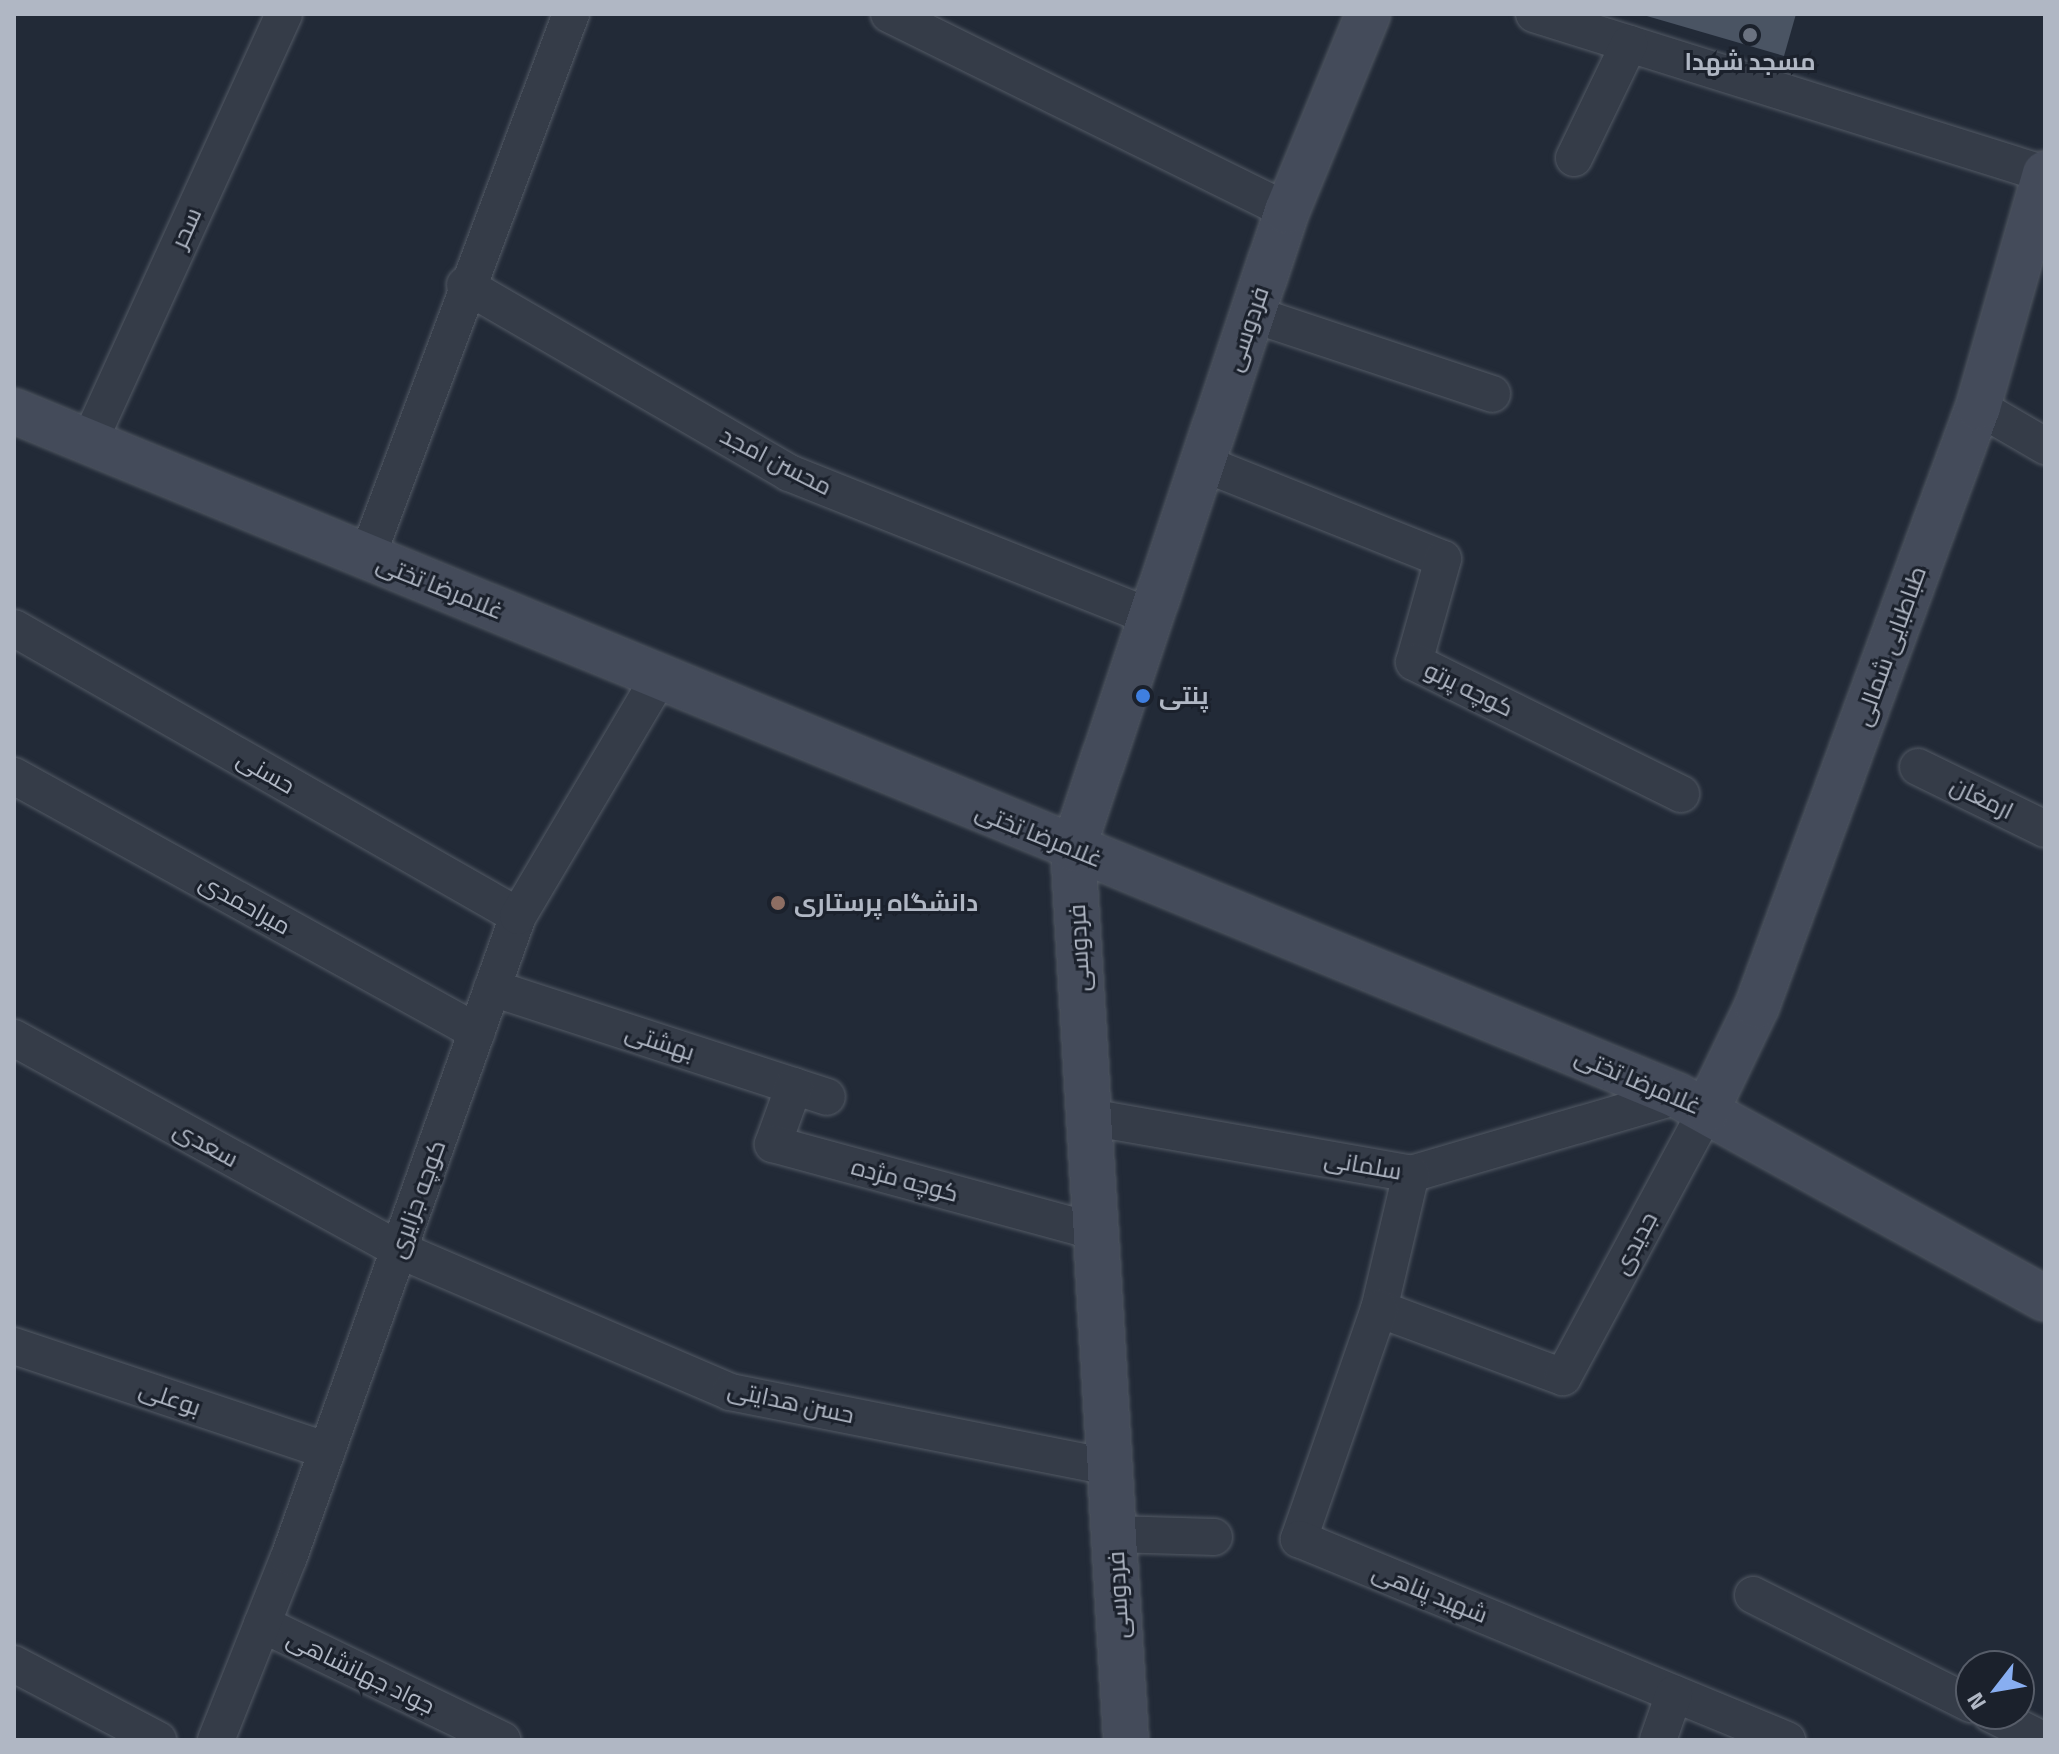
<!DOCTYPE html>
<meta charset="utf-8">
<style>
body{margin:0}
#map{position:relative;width:2059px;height:1754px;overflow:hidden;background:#222a37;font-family:"Titillium Web",Cairo,sans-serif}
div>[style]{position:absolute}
.building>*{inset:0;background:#4a5463}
.roads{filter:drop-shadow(0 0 2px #535a65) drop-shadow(0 0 2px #535a65)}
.street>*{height:36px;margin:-18px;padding:0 18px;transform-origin:18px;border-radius:18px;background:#353c48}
.secondary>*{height:44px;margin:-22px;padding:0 22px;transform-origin:22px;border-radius:22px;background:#444b5a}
.dots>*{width:22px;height:22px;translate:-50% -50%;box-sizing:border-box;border:4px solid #1b212c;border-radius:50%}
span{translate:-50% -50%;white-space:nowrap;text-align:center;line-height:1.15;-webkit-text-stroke:6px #1b212c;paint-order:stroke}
.poi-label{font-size:24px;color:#b0b7c4;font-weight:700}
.left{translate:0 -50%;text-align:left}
.street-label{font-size:24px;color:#b0b7c4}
.frame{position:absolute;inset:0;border:16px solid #b0b7c4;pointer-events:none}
.north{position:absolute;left:1955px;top:1650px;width:80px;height:80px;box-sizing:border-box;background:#1b212c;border:2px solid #575d69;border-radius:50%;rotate:239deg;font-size:22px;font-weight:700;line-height:32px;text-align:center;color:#b0b7c4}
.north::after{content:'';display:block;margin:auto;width:28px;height:36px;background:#88aef1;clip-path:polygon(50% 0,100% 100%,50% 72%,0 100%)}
</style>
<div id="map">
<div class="building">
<div style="clip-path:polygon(1640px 14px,1796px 14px,1784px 56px)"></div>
</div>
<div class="roads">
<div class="street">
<div style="left:889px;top:14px;width:444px;rotate:26.3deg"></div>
<div style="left:1534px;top:14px;width:535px;rotate:17.39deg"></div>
<div style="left:1574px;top:158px;width:127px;rotate:-64.2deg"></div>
<div style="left:465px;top:285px;width:375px;rotate:30.1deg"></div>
<div style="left:789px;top:473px;width:389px;rotate:21.7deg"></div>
<div style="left:1252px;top:314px;width:253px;rotate:18.4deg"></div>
<div style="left:1978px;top:407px;width:78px;rotate:30.2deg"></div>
<div style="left:89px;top:442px;width:470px;rotate:-65.5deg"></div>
<div style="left:1202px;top:463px;width:259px;rotate:21.7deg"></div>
<div style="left:1443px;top:559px;width:107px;rotate:105.7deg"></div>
<div style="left:1414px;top:662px;width:298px;rotate:26.3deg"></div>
<div style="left:367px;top:557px;width:580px;rotate:-69.41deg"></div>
<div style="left:14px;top:628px;width:580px;rotate:29.74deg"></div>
<div style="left:1918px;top:767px;width:141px;rotate:26deg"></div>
<div style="left:14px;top:776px;width:529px;rotate:28.94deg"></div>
<div style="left:492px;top:988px;width:352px;rotate:18deg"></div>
<div style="left:14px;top:1038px;width:440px;rotate:28.8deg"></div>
<div style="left:399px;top:1250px;width:360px;rotate:23.2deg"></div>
<div style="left:730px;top:1392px;width:387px;rotate:11.2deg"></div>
<div style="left:794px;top:1086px;width:62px;rotate:109.9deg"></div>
<div style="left:773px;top:1144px;width:335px;rotate:15.2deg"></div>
<div style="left:1089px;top:1117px;width:327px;rotate:10deg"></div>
<div style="left:1411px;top:1174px;width:278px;rotate:-16.3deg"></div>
<div style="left:1411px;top:1174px;width:139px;rotate:103.3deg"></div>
<div style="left:1379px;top:1309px;width:196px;rotate:20.3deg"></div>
<div style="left:1563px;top:1377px;width:303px;rotate:-61.7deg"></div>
<div style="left:1379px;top:1309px;width:244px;rotate:109.2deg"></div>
<div style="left:1299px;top:1539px;width:528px;rotate:22.39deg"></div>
<div style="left:14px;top:1346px;width:330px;rotate:18.5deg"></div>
<div style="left:1114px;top:1534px;width:100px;rotate:1.7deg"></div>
<div style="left:1753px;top:1595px;width:244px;rotate:26.6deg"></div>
<div style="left:262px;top:1624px;width:267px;rotate:25.8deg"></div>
<div style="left:14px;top:1664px;width:163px;rotate:27.8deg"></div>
<div style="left:1991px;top:1714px;width:58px;rotate:26.6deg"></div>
<div style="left:216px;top:1740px;width:197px;rotate:-68.3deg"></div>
<div style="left:289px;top:1557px;width:681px;rotate:-70.34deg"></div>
<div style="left:518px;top:916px;width:277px;rotate:-59.4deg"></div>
<div style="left:1658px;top:1740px;width:49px;rotate:-70.8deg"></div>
</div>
<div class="secondary">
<div style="left:14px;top:411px;width:1799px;rotate:22.37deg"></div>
<div style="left:1678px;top:1096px;width:419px;rotate:28.9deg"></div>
<div style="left:1707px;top:1110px;width:115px;rotate:-64.3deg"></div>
<div style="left:1757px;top:1006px;width:638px;rotate:-69.75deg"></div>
<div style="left:1978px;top:407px;width:243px;rotate:-74deg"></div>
<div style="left:1126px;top:1740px;width:893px;rotate:-93.4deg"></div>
<div style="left:1073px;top:849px;width:673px;rotate:-71.46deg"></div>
<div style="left:1287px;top:211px;width:213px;rotate:-67.6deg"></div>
</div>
</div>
<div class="dots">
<div style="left:1750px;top:35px;background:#6b7280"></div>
<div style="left:1143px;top:696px;background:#3f7fe0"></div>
<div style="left:778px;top:903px;background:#8d6e63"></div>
</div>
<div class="poi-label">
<span style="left:1750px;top:62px">مسجد شهدا</span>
<span class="left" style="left:1159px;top:696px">پنتی</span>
<span class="left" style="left:794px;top:903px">دانشگاه پرستاری</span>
</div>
<div class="street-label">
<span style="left:186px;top:228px;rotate:-66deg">سحر</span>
<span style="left:1247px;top:329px;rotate:-71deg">فردوسی</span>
<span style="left:776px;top:461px;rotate:27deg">محسن امجد</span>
<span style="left:440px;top:587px;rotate:22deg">غلامرضا تختی</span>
<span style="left:1890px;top:646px;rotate:-70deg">طباطبایی شمالی</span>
<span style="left:1469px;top:689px;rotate:26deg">کوچه پرتو</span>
<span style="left:266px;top:772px;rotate:30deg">حسنی</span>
<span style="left:1982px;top:798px;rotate:26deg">ارمغان</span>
<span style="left:1039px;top:835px;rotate:22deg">غلامرضا تختی</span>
<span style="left:245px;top:904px;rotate:29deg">میراحمدی</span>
<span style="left:1079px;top:948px;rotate:-93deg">فردوسی</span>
<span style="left:660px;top:1042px;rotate:18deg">بهشتی</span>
<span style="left:1638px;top:1081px;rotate:23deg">غلامرضا تختی</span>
<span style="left:206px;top:1144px;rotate:29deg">سعدی</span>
<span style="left:1363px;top:1165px;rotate:10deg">سلمانی</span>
<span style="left:905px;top:1180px;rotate:15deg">کوچه مژده</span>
<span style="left:417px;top:1199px;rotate:-70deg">کوچه جزایری</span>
<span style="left:1635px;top:1243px;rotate:-62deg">جدیدی</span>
<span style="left:170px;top:1398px;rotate:19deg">بوعلی</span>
<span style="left:791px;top:1402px;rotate:12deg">حسن هدایتی</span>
<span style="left:1430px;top:1593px;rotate:22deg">شهید پناهی</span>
<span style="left:1118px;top:1595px;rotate:-93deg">فردوسی</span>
<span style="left:361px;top:1672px;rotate:26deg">جواد جهانشاهی</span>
</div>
<div class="frame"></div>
<div class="north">N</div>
</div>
